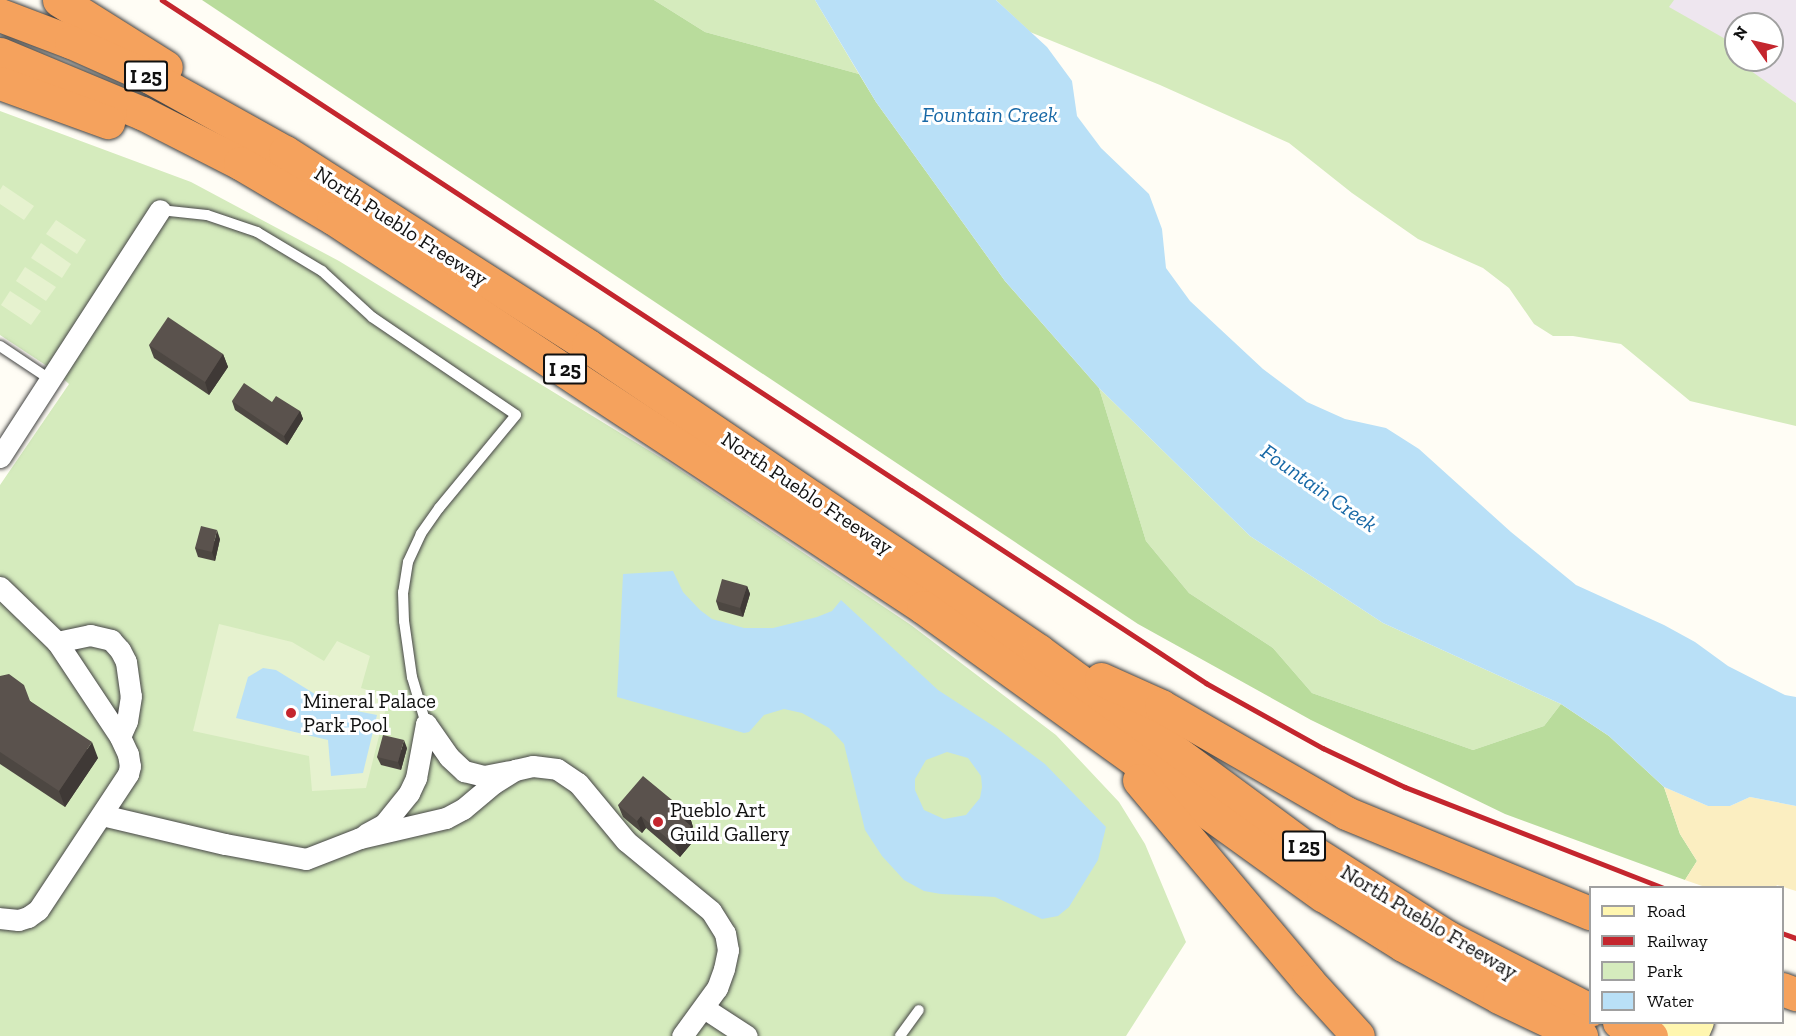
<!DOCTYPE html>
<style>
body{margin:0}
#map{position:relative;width:1796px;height:1036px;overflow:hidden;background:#fffdf5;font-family:"Zilla Slab",serif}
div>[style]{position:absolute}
.industrial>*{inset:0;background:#eee6ef}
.green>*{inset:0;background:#d5ebbd}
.forest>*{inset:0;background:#b9dc9c}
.sand>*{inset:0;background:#fbeec1}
.pitch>*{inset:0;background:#e6f2cf}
.water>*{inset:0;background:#b9e0f7}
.roads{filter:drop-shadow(0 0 2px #444) drop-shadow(0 0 2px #444)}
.lane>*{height:10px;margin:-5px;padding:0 5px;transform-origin:5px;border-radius:5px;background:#fff}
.street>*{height:21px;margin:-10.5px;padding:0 10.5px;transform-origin:10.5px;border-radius:10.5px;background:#fff}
.secondary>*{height:30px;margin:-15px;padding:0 15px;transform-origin:15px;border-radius:15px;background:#fff6b0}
.highway>*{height:33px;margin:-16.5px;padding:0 16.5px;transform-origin:16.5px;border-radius:16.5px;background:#f5a25d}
.rail>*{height:4.5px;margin:-2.25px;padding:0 2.25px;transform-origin:2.25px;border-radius:2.25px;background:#c4262e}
.wall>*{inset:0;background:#4d4742}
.shaded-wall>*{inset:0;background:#3f3936}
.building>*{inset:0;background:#5a524d}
.dots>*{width:16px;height:16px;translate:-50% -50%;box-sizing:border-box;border:3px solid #fff;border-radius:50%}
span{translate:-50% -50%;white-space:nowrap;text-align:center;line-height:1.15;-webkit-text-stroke:6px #fff;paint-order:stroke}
.shield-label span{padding:2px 4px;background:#fff;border:2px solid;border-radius:4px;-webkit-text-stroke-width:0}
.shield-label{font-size:20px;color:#111;font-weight:700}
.street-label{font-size:21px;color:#111}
.poi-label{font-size:21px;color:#111}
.left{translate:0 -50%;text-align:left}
.water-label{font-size:22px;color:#1768a6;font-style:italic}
.legend{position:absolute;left:1589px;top:886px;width:195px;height:138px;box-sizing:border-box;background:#fff;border:2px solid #a0a0a0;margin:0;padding:8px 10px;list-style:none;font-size:18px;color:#111}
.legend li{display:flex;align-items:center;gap:12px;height:30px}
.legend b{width:30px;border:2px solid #a0a0a0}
.north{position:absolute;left:1724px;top:12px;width:60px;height:60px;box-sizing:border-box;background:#fff;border:2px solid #a0a0a0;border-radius:50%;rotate:304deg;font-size:16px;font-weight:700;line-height:24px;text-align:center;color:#111}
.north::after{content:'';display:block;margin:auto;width:21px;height:27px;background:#c4262e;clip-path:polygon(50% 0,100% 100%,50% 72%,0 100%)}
</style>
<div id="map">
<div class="industrial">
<div style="clip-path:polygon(evenodd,1637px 0,1796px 0,1796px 103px,1743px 66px,1637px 0,1736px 24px,1772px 24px,1772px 60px,1736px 60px,1736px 24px)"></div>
</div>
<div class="green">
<div style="clip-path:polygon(654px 0,815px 0,859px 74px,705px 32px)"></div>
<div style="clip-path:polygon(996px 0,1674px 0,1669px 7px,1736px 45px,1736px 60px,1742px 60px,1744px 66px,1796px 103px,1796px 426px,1690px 401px,1621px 344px,1573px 336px,1553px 336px,1534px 324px,1509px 288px,1483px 268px,1418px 239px,1352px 193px,1289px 143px,1160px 85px,1030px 32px)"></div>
<div style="clip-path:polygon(0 111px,191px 182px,339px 261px,671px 464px,911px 625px,1056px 735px,1119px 802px,1145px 844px,1186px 942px,1126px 1036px,0 1036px,0 485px,69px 384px,56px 372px,0 335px)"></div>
<div style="clip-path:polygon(1099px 388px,1250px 536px,1383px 623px,1561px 704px,1544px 726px,1473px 750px,1312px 693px,1273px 648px,1189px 593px,1146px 541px)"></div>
</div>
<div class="forest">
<div style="clip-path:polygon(202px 0,654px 0,705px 32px,859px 74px,876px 102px,1005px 281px,1099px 388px,1146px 541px,1189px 593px,1273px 648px,1312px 693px,1473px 750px,1544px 726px,1561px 704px,1609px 736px,1664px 787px,1680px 834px,1697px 861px,1685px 880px,1505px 814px,1311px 720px,1138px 624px)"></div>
</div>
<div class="sand">
<div style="clip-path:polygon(1664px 787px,1708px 806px,1730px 806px,1750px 797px,1796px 806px,1796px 891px,1777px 885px,1775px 888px,1705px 887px,1685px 880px,1697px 861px,1680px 834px)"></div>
</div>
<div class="pitch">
<div style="clip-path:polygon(3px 185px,34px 206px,24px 220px,0 204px,0 190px)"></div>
<div style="clip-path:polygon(56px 220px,86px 240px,77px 254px,46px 234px)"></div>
<div style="clip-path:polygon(41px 243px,71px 264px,62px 278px,31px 258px)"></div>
<div style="clip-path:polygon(25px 267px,56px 287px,46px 301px,16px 281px)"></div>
<div style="clip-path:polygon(10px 291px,41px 311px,31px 325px,1px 305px)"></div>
<div style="clip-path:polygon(219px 624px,292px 642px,324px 661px,337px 641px,370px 656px,361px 688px,389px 696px,366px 788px,312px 791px,309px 756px,193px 731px)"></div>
</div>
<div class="water">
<div style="clip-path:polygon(815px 0,996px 0,1047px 47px,1072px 81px,1077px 116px,1101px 148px,1149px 194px,1162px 229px,1166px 268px,1190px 301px,1263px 369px,1307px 402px,1345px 419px,1386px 428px,1419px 449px,1511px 532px,1576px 585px,1664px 625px,1695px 642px,1728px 666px,1785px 695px,1796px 697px,1796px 806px,1750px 797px,1730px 806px,1708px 806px,1664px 787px,1609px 736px,1561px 704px,1383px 623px,1250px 536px,1099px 388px,1005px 281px,876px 102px)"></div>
<div style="clip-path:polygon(evenodd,673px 571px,683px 592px,700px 610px,712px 619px,744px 628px,773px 628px,817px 617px,832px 611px,841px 600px,938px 690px,998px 729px,1045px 764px,1106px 827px,1098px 860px,1069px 907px,1058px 916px,1042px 919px,995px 897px,941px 894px,924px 891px,904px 880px,882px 856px,865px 830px,844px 744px,829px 728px,802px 713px,784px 709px,764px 715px,749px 732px,744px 733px,617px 697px,623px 574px,673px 571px,947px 752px,968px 758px,981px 776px,982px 787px,980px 798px,966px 815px,944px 819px,924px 810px,915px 790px,915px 779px,926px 760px,947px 752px)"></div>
<div style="clip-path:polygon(263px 668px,276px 670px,336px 707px,377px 715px,363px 773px,331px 776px,328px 740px,236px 718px,248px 677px)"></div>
</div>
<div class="roads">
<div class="lane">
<div style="left:160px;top:210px;width:47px;rotate:6.1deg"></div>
<div style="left:207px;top:215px;width:53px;rotate:18.8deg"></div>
<div style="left:257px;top:232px;width:76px;rotate:31deg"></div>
<div style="left:322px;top:271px;width:68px;rotate:42.6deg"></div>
<div style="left:372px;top:317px;width:174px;rotate:34.2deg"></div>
<div style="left:516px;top:415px;width:121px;rotate:129.6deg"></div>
<div style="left:439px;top:508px;width:32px;rotate:125deg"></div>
<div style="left:421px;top:534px;width:31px;rotate:115deg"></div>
<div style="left:408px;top:562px;width:30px;rotate:99deg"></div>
<div style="left:403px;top:592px;width:29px;rotate:88deg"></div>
<div style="left:404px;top:621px;width:57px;rotate:81.9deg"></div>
<div style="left:412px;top:677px;width:49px;rotate:73.4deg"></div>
<div style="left:0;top:346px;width:61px;rotate:33.7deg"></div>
<div style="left:900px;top:1036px;width:32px;rotate:-54deg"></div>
</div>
<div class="street">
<div style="left:0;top:457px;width:294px;rotate:-57.1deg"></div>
<div style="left:0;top:587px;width:79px;rotate:44deg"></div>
<div style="left:57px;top:642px;width:114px;rotate:56.4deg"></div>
<div style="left:120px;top:737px;width:19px;rotate:65deg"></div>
<div style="left:128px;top:754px;width:12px;rotate:81deg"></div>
<div style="left:130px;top:766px;width:8px;rotate:104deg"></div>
<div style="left:128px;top:774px;width:163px;rotate:123.5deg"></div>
<div style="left:38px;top:910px;width:12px;rotate:145deg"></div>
<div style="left:28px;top:917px;width:10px;rotate:163deg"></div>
<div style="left:18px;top:920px;width:18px;rotate:-174deg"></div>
<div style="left:57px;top:642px;width:34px;rotate:-12deg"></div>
<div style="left:90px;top:635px;width:22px;rotate:13deg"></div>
<div style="left:111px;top:640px;width:13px;rotate:48deg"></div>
<div style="left:120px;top:650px;width:13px;rotate:63deg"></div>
<div style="left:126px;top:662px;width:34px;rotate:82deg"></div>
<div style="left:131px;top:696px;width:25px;rotate:99deg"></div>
<div style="left:127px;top:721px;width:17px;rotate:114deg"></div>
<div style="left:102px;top:815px;width:126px;rotate:13.3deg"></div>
<div style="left:225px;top:844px;width:82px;rotate:10.5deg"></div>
<div style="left:306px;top:859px;width:58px;rotate:-21.3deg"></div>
<div style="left:360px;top:838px;width:88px;rotate:-13.1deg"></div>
<div style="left:446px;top:818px;width:19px;rotate:-28deg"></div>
<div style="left:463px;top:809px;width:40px;rotate:-40deg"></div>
<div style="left:494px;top:783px;width:25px;rotate:-32deg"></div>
<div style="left:515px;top:770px;width:18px;rotate:-13deg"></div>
<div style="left:533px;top:766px;width:24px;rotate:7deg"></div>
<div style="left:557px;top:769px;width:25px;rotate:34deg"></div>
<div style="left:578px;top:783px;width:75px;rotate:50.4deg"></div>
<div style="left:626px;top:841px;width:110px;rotate:39.5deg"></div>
<div style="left:711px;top:911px;width:26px;rotate:58deg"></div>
<div style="left:725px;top:933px;width:17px;rotate:80deg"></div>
<div style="left:728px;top:950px;width:19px;rotate:102deg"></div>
<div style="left:724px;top:969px;width:20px;rotate:110deg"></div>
<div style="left:717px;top:988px;width:59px;rotate:126.1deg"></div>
<div style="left:366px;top:834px;width:21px;rotate:-29deg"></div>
<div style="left:384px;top:824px;width:40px;rotate:-51deg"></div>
<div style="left:409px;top:793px;width:17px;rotate:-65deg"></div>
<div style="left:416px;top:778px;width:55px;rotate:-79.5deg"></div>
<div style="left:426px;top:724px;width:40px;rotate:55.1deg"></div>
<div style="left:449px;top:757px;width:21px;rotate:43deg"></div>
<div style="left:464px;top:771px;width:21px;rotate:14deg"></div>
<div style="left:484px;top:776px;width:25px;rotate:-11deg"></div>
<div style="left:704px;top:1008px;width:51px;rotate:33.1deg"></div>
</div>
<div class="secondary">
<div style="left:1666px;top:1036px;width:17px;rotate:-57deg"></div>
<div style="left:1693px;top:1036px;width:15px;rotate:-67deg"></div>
</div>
<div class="highway">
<div style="left:59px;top:0;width:126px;rotate:32.1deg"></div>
<div style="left:0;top:15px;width:76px;rotate:20.8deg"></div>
<div style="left:71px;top:42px;width:86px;rotate:23.9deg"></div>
<div style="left:150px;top:77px;width:154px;rotate:29.1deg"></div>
<div style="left:285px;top:152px;width:360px;rotate:32.6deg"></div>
<div style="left:588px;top:346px;width:544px;rotate:34.07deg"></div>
<div style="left:1039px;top:651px;width:330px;rotate:36.4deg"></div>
<div style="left:1305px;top:847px;width:170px;rotate:32.3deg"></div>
<div style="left:1449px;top:938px;width:158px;rotate:27.1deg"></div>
<div style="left:0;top:54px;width:154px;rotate:22.6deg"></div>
<div style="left:142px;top:113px;width:110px;rotate:27deg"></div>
<div style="left:240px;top:163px;width:108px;rotate:30.6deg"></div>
<div style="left:333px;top:218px;width:707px;rotate:33.4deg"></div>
<div style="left:923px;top:607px;width:493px;rotate:35.8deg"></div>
<div style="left:1323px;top:895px;width:94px;rotate:32deg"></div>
<div style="left:1403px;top:945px;width:109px;rotate:28.4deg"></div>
<div style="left:1499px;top:997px;width:91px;rotate:25.4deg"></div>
<div style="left:0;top:83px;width:115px;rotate:19.9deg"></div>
<div style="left:1101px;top:679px;width:66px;rotate:24.2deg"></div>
<div style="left:1161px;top:706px;width:214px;rotate:30deg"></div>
<div style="left:1346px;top:813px;width:264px;rotate:22.3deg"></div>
<div style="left:1139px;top:780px;width:263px;rotate:49.9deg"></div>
<div style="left:1308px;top:981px;width:74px;rotate:47.7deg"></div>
<div style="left:1782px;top:989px;width:15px;rotate:20deg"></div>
<div style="left:1619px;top:1022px;width:35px;rotate:24deg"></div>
</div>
</div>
<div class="rail">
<div style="left:162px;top:0;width:1248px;rotate:33.19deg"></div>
<div style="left:1206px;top:683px;width:134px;rotate:29.1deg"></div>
<div style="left:1323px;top:748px;width:91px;rotate:25.4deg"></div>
<div style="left:1405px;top:787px;width:278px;rotate:21.3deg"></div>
<div style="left:1782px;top:933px;width:15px;rotate:20deg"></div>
</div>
<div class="wall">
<div style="clip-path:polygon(149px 345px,223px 354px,228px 367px,209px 395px,154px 358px)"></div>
<div style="clip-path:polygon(232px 401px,300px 411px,303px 419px,287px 445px,235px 410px)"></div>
<div style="clip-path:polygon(220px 539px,215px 561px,198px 557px,195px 548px)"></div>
<div style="clip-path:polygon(747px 586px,750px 594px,743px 617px,719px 610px,716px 601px)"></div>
<div style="clip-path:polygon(0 676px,98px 758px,65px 807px,0 764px)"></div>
<div style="clip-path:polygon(407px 748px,401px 770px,381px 765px,377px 757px)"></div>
<div style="clip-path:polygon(618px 805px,689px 814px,693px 827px,692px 828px,696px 838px,680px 857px,646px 828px,642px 833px,623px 817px)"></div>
</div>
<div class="shaded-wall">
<div style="clip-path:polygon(223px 354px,228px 367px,209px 395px,205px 382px)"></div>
<div style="clip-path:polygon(300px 411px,303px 419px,287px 445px,284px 436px)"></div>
<div style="clip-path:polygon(217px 530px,220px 539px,215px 561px,212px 552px)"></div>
<div style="clip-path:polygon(747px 586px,750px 594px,743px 617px,740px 608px)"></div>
<div style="clip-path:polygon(404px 740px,407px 748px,401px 770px,398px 762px)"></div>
<div style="clip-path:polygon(92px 742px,98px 758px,65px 807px,59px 791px)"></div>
<div style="clip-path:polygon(689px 814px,693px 827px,692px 828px,696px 838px,680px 857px,675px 845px,684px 820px)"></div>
<div style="clip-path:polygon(641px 816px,646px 828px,642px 833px,637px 821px)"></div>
</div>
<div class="building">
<div style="clip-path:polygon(168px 317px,223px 354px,205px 382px,149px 345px)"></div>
<div style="clip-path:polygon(244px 383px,272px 402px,276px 396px,300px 411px,284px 436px,232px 401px)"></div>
<div style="clip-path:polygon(201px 526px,217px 530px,212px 552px,195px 548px)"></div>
<div style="clip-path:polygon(722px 579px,747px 586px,740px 608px,716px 601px)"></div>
<div style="clip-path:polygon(9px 674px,24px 685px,30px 701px,92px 742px,59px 791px,0 752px,0 676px)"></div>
<div style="clip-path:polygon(383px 735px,404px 740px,398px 762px,377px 757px)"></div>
<div style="clip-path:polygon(643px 776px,689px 814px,684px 820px,691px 826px,675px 845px,641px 816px,637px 821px,618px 805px)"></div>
</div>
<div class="dots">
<div style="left:291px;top:713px;background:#c4262e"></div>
<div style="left:658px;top:822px;background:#c4262e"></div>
</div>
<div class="shield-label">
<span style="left:146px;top:76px">I 25</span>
<span style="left:565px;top:369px">I 25</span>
<span style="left:1304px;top:846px">I 25</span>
</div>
<div class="street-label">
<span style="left:401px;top:226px;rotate:33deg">North Pueblo Freeway</span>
<span style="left:807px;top:493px;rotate:34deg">North Pueblo Freeway</span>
<span style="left:1429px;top:922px;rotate:31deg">North Pueblo Freeway</span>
</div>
<div class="poi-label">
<span class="left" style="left:303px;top:713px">Mineral Palace<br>Park Pool</span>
<span class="left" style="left:670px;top:822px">Pueblo Art<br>Guild Gallery</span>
</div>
<div class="water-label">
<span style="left:990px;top:115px">Fountain Creek</span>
<span style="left:1319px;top:488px;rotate:35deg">Fountain Creek</span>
</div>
<ul class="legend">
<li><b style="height:8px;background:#fff6b0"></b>Road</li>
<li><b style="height:8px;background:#c4262e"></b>Railway</li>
<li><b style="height:16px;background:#d5ebbd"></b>Park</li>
<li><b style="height:16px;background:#b9e0f7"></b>Water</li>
</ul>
<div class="north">N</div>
</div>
